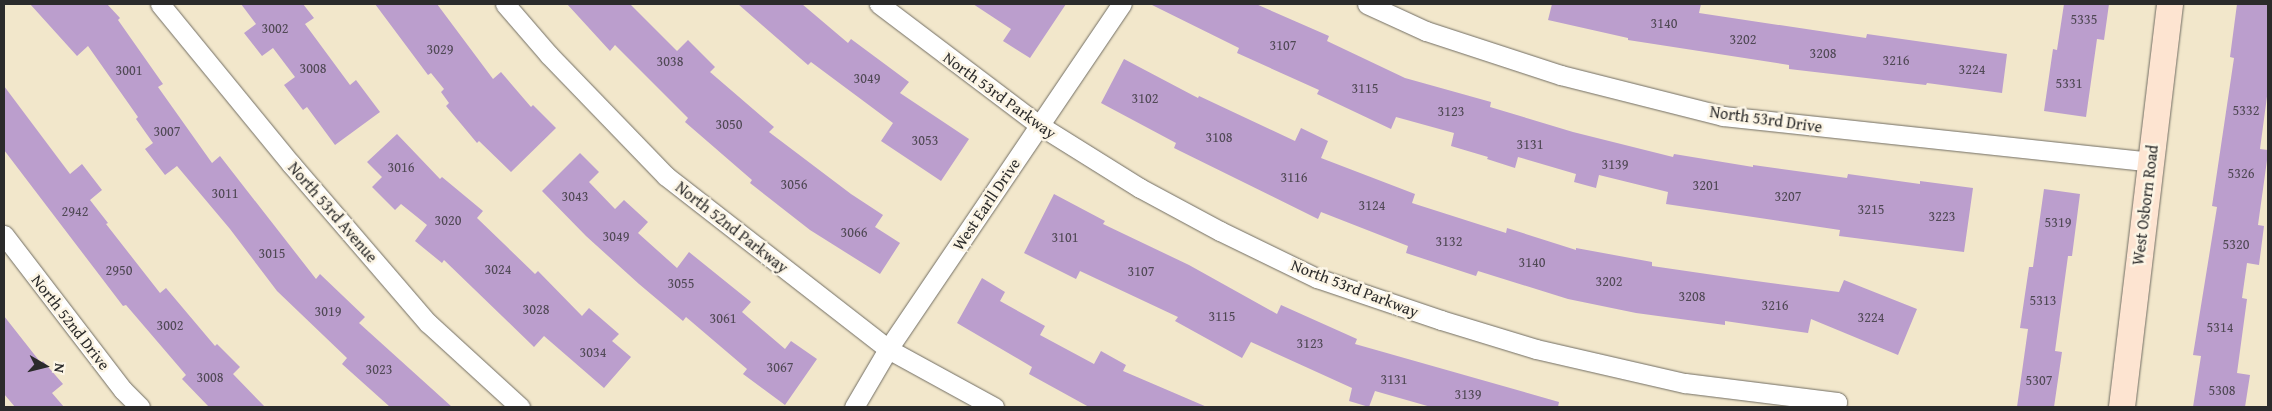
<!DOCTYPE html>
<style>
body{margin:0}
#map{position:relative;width:2272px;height:411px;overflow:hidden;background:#f2e7cb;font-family:"Gentium Book Plus",serif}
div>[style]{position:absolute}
.building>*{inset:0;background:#bb9ecd}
.roads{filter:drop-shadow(0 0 1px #716d63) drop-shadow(0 0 1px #716d63)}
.street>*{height:19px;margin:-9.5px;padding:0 9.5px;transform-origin:9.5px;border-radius:9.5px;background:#fff}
.secondary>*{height:26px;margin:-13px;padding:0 13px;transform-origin:13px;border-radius:13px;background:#fde4d1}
span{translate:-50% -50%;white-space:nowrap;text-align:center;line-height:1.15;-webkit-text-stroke:5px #fcf5e5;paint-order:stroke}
.number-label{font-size:14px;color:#4f4854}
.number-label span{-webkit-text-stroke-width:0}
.street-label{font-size:16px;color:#2b2b2b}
.frame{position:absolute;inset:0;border:5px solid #2b2b2b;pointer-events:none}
.north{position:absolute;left:20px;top:341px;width:50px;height:50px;-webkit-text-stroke:4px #fcf5e5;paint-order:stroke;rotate:98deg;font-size:14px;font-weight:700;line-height:20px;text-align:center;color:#2b2b2b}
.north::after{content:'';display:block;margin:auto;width:18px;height:22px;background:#2b2b2b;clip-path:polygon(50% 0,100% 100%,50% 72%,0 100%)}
</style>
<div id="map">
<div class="building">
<div style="clip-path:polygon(30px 4px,107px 4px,120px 18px,118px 20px,163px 84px,158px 87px,212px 163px,220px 156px,316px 279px,320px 274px,365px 317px,359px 323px,452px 407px,390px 407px,342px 364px,347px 358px,277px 291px,230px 229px,177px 166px,165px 175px,145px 149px,153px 143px,136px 119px,138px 117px,88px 46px,77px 56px)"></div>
<div style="clip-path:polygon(241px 4px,303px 4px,314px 18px,305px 24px,350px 85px,356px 80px,380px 112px,335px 145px,307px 107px,303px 110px,284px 85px,295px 77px,273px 48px,262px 56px,244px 33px,256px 24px)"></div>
<div style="clip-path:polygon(375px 4px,437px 4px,493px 79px,501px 72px,531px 107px,533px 105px,556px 128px,511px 172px,479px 141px,477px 143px,446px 106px,449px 103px,441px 92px,444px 89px,431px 73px,428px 75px)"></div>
<div style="clip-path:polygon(567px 4px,630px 4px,677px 51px,688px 40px,715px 67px,710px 72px,774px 127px,769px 132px,851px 194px,883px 215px,875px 227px,900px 243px,880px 274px,810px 230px,750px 183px,752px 180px,685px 122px,688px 118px,615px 45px,610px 51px)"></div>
<div style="clip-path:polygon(738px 4px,802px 4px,848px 43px,851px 39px,909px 82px,900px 93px,969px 139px,941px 181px,881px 141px,893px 123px,811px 62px,808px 65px)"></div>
<div style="clip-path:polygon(973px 4px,1066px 4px,1030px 58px,1003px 41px,1011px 29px)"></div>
<div style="clip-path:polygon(1150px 4px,1256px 4px,1329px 36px,1327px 41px,1405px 78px,1491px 102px,1490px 107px,1573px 132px,1673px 157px,1674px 154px,1753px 167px,1753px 165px,1847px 178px,1848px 174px,1920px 184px,1920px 181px,1973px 188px,1964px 252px,1839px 236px,1840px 230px,1666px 204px,1668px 192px,1599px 175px,1596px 188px,1574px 182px,1576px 174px,1518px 157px,1515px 168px,1487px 159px,1488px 157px,1451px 146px,1454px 133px,1396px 117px,1391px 129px,1317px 94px,1319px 90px,1237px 53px,1239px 48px)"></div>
<div style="clip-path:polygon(1552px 4px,1701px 4px,1699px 13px,1866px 38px,1867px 34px,2007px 54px,2002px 93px,1927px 83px,1926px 85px,1789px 69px,1789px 65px,1628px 40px,1628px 38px,1548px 20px)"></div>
<div style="clip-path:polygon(2064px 4px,2109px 4px,2104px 40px,2097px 39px,2086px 117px,2044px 111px,2053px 49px,2057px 50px)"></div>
<div style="clip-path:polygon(2237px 4px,2268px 4px,2268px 89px,2260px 149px,2268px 150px,2268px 153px,2258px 225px,2264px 226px,2259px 265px,2247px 263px,2242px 298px,2247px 299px,2237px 373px,2250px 375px,2245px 407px,2193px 407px,2201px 356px,2193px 355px,2217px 207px,2212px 206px,2234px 58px,2230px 57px)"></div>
<div style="clip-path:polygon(1124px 59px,1198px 98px,1199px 96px,1295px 141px,1301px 128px,1328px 141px,1321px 158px,1415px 194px,1412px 203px,1506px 233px,1507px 228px,1576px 250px,1576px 248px,1652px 262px,1652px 266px,1741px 279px,1839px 292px,1844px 280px,1917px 309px,1898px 355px,1811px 319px,1808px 333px,1725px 321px,1725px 325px,1636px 313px,1568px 299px,1478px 271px,1476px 276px,1406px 253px,1408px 246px,1321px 212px,1318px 219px,1174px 148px,1176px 143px,1101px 103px)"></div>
<div style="clip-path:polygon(4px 86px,70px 174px,82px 164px,102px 190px,90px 200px,108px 223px,106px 224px,160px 293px,166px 288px,215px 346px,217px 344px,240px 367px,233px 374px,265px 407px,209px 407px,182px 379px,186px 375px,126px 305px,123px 306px,4px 150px)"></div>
<div style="clip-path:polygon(397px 134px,440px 179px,442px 177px,483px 211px,477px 218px,535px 274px,538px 271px,582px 316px,589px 308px,619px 334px,612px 341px,631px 357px,604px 388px,544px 336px,534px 347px,444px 260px,442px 263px,415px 241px,427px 225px,401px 204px,395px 210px,372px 187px,382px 177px,367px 162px)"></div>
<div style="clip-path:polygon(580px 153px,599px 172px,589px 182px,615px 209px,624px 200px,648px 222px,638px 233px,677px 268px,689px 252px,751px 302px,742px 312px,785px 349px,791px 341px,817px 359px,785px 405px,743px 374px,747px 369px,686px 317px,683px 321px,639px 284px,586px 236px,542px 191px)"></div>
<div style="clip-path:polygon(2044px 189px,2080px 194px,2072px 256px,2068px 256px,2055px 351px,2062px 352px,2054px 407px,2017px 407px,2028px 329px,2020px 328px,2029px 267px,2033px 267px)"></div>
<div style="clip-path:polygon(1054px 194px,1105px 221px,1103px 224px,1189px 265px,1277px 314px,1281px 305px,1357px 339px,1355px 344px,1559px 402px,1558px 407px,1431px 407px,1375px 391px,1369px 407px,1349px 401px,1352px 388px,1251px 342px,1242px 358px,1175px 321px,1178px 317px,1080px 271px,1076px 279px,1024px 253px)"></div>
<div style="clip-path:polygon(982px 278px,1005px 292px,1000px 301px,1045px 326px,1040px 335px,1094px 364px,1101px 351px,1126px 365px,1123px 371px,1207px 407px,1089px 407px,1029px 374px,1032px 367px,957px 323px)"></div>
<div style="clip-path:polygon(4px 316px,41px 363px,43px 361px,63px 384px,52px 393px,64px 407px,15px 407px,4px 394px)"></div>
</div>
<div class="roads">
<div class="street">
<div style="left:160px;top:4px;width:207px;rotate:50.7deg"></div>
<div style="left:291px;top:164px;width:210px;rotate:49.3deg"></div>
<div style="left:428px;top:323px;width:125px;rotate:42.4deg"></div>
<div style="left:505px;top:4px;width:67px;rotate:49.2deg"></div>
<div style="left:549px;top:55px;width:168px;rotate:46deg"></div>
<div style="left:666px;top:176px;width:281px;rotate:37.9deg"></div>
<div style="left:888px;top:349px;width:121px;rotate:28.7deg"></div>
<div style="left:879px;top:4px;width:201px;rotate:37.1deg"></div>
<div style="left:1039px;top:125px;width:119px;rotate:32deg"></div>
<div style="left:1140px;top:188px;width:91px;rotate:28.3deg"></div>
<div style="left:1220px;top:231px;width:108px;rotate:25.9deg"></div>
<div style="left:1317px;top:278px;width:131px;rotate:18.7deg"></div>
<div style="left:1441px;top:320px;width:99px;rotate:17deg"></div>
<div style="left:1536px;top:349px;width:153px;rotate:12.9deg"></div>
<div style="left:1685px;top:383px;width:153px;rotate:7.1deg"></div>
<div style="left:1837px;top:402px;width:5px;rotate:101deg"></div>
<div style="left:1367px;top:4px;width:65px;rotate:24.6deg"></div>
<div style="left:1426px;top:31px;width:142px;rotate:18.1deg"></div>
<div style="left:1561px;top:75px;width:167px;rotate:14.2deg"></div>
<div style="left:1723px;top:116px;width:429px;rotate:6.1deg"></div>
<div style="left:4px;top:235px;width:195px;rotate:52.5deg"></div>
<div style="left:123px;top:390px;width:24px;rotate:45deg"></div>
<div style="left:854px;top:407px;width:67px;rotate:-59.6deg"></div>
<div style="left:888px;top:349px;width:417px;rotate:-55.9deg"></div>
</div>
<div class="secondary">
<div style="left:2122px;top:407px;width:406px;rotate:-83.2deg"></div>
</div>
</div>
<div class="number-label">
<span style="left:2084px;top:19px">5335</span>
<span style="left:1664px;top:23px">3140</span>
<span style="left:275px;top:28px">3002</span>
<span style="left:1743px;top:39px">3202</span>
<span style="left:1283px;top:45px">3107</span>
<span style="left:440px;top:49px">3029</span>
<span style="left:1823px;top:53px">3208</span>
<span style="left:1896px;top:60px">3216</span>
<span style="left:670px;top:61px">3038</span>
<span style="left:313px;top:68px">3008</span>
<span style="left:1972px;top:69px">3224</span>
<span style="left:129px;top:70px">3001</span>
<span style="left:867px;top:78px">3049</span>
<span style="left:2069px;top:83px">5331</span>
<span style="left:1365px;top:88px">3115</span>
<span style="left:1145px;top:98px">3102</span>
<span style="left:2246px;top:110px">5332</span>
<span style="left:1451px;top:111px">3123</span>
<span style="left:729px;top:124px">3050</span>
<span style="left:167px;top:131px">3007</span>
<span style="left:1219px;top:137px">3108</span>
<span style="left:925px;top:140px">3053</span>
<span style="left:1530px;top:144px">3131</span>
<span style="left:1615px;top:164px">3139</span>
<span style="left:401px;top:167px">3016</span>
<span style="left:2241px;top:173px">5326</span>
<span style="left:1294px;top:177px">3116</span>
<span style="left:794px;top:184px">3056</span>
<span style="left:1706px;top:185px">3201</span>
<span style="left:225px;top:193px">3011</span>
<span style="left:575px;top:196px">3043</span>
<span style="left:1788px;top:196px">3207</span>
<span style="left:1372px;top:205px">3124</span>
<span style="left:1871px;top:209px">3215</span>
<span style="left:75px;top:211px">2942</span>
<span style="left:1942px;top:216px">3223</span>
<span style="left:448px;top:220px">3020</span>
<span style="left:2058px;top:222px">5319</span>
<span style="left:854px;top:232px">3066</span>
<span style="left:616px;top:236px">3049</span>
<span style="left:1065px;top:237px">3101</span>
<span style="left:1449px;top:241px">3132</span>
<span style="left:2236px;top:244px">5320</span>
<span style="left:272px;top:253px">3015</span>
<span style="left:1532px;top:262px">3140</span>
<span style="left:498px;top:269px">3024</span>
<span style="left:119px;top:270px">2950</span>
<span style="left:1141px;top:271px">3107</span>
<span style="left:1609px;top:281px">3202</span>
<span style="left:681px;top:283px">3055</span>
<span style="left:1692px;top:296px">3208</span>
<span style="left:2043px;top:300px">5313</span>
<span style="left:1775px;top:305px">3216</span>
<span style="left:536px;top:309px">3028</span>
<span style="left:328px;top:311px">3019</span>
<span style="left:1222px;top:316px">3115</span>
<span style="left:1871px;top:317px">3224</span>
<span style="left:723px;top:318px">3061</span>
<span style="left:170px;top:325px">3002</span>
<span style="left:2220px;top:327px">5314</span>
<span style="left:1310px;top:343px">3123</span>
<span style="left:593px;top:352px">3034</span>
<span style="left:780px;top:367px">3067</span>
<span style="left:379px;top:369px">3023</span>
<span style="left:210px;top:377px">3008</span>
<span style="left:1394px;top:379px">3131</span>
<span style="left:2039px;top:380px">5307</span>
<span style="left:2222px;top:390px">5308</span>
<span style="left:1468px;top:394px">3139</span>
</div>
<div class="street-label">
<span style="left:1000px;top:95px;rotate:36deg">North 53rd Parkway</span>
<span style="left:1766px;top:119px;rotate:8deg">North 53rd Drive</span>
<span style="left:986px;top:204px;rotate:-56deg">West Earll Drive</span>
<span style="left:2145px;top:205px;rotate:-83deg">West Osborn Road</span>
<span style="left:333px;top:212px;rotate:49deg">North 53rd Avenue</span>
<span style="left:732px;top:227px;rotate:38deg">North 52nd Parkway</span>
<span style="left:1355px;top:288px;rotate:21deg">North 53rd Parkway</span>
<span style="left:71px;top:322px;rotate:52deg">North 52nd Drive</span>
</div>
<div class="frame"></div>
<div class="north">N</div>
</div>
